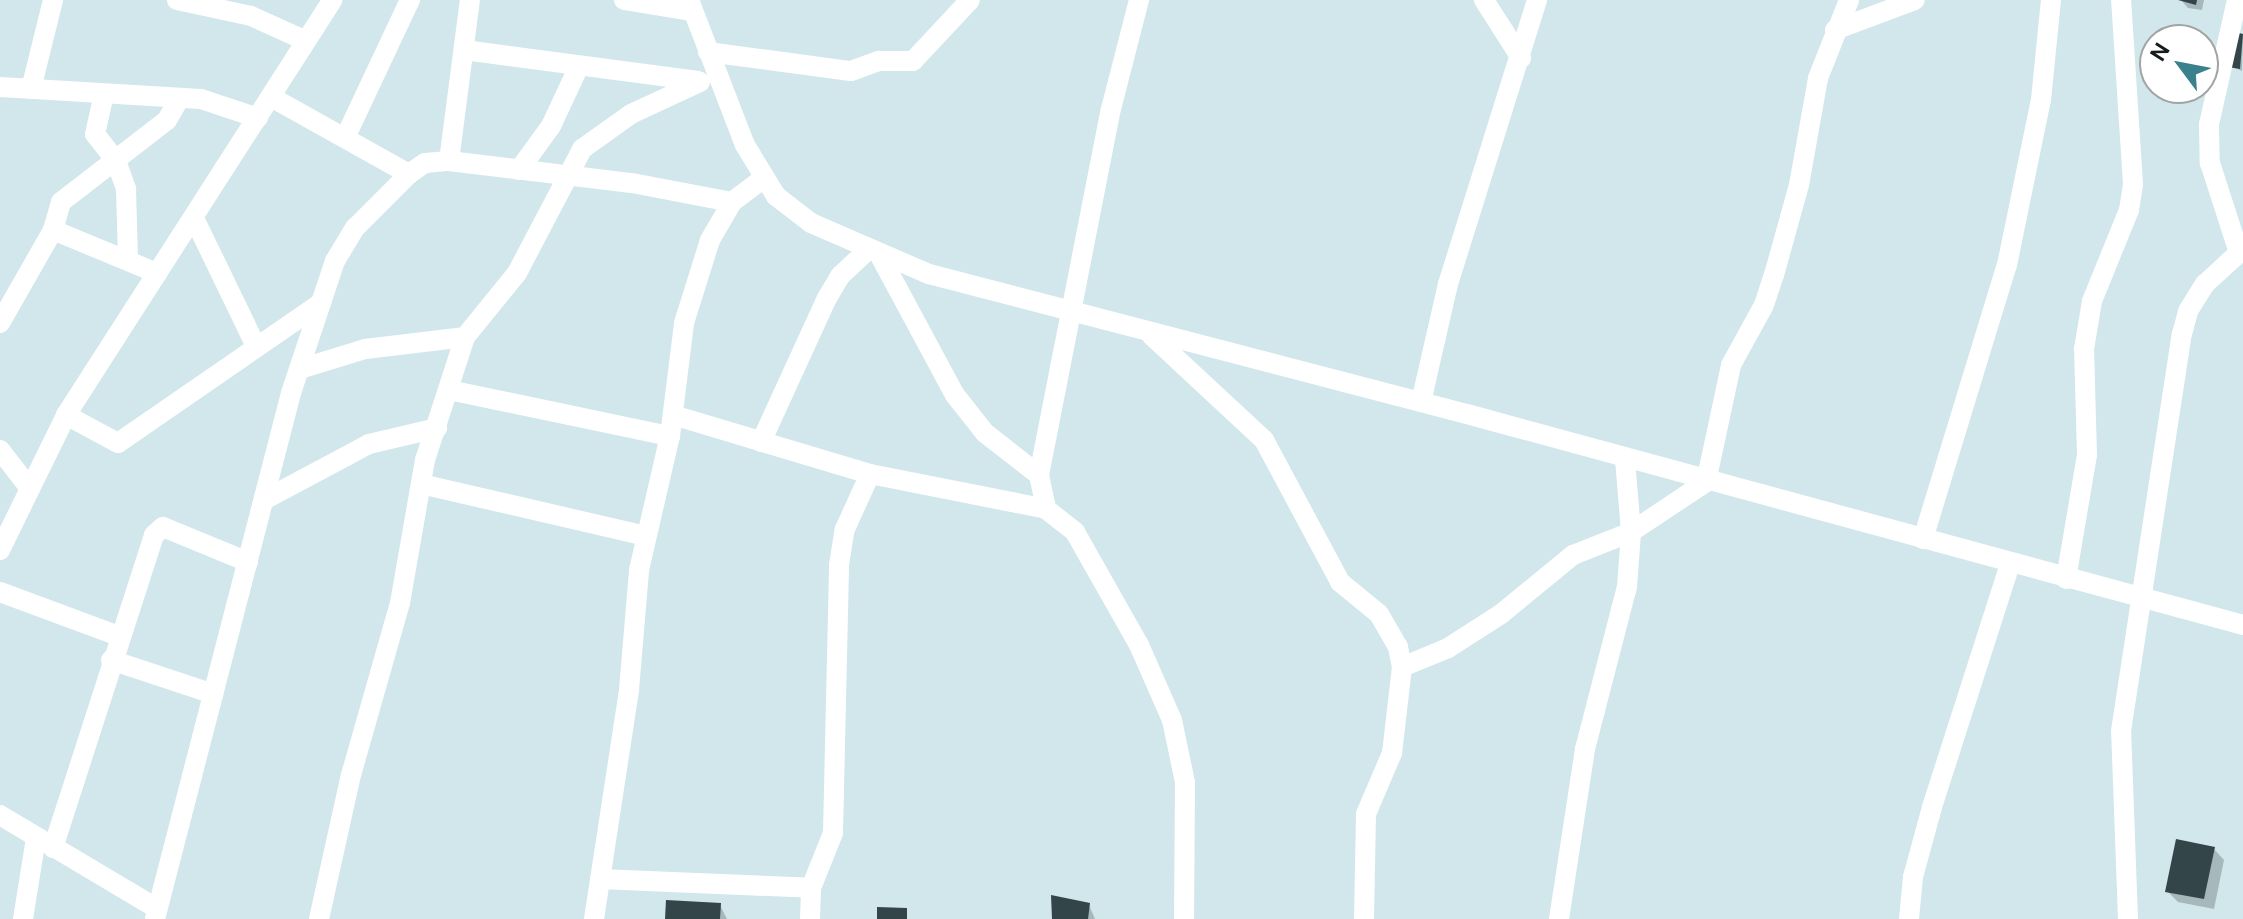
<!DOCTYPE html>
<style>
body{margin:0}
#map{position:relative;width:2243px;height:919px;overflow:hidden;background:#d1e7eb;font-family:"DM Sans",sans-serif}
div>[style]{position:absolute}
.shadow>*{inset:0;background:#0003}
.building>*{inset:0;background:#334549}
.minor>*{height:20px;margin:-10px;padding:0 10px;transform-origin:10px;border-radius:10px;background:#fff}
span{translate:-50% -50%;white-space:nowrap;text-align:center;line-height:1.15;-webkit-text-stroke:8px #fff;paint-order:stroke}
.north{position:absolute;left:2139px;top:24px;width:80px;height:80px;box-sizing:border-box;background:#fff;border:2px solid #a1a4a5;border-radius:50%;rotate:302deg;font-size:22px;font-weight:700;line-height:32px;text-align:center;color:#141c1e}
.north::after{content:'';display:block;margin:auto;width:28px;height:36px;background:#3b808d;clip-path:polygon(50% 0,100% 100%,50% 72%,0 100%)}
</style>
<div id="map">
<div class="shadow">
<div style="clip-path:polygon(2181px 0,2204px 0,2202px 10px,2188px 8px)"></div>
<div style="clip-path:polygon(2236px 35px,2243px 36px,2242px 71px,2230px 66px)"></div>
<div style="clip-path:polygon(2214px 849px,2224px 860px,2214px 909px,2178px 902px,2167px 891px)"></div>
<div style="clip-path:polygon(720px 905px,727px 919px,667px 919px)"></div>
<div style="clip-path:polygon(1089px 905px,1095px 919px,1054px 919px)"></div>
</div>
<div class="building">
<div style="clip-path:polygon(2178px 0,2197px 0,2196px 5px)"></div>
<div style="clip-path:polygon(2235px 32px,2243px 34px,2240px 69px,2228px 67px)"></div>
<div style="clip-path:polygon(2176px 839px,2215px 847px,2204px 899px,2165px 892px)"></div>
<div style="clip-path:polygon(1051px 895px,1090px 903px,1088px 919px,1052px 919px)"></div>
<div style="clip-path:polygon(666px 900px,721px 903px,720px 919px,665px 919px)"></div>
<div style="clip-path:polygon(877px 907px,907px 908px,907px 919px,877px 919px)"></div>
</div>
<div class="minor">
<div style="left:177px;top:0;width:76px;rotate:12.2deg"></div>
<div style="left:251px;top:16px;width:58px;rotate:24.4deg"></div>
<div style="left:624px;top:0;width:69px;rotate:9.2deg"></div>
<div style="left:689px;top:0;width:155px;rotate:68.9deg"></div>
<div style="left:745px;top:145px;width:60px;rotate:58.7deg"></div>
<div style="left:776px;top:196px;width:44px;rotate:37.6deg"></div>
<div style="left:811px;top:223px;width:129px;rotate:23.4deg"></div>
<div style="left:929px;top:274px;width:556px;rotate:14.59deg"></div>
<div style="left:1467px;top:414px;width:804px;rotate:15.21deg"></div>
<div style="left:1484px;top:0;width:69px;rotate:57.5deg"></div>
<div style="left:2237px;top:0;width:127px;rotate:102.7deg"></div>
<div style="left:2209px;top:124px;width:39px;rotate:89deg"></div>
<div style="left:2210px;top:163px;width:95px;rotate:72.1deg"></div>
<div style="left:1835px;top:30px;width:85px;rotate:-20.6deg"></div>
<div style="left:464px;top:50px;width:236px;rotate:7.5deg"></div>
<div style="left:708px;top:52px;width:144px;rotate:7.6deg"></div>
<div style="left:851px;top:71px;width:30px;rotate:-20deg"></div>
<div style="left:879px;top:61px;width:34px"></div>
<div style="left:913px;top:61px;width:83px;rotate:-46.9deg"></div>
<div style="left:0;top:87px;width:201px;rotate:3.4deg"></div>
<div style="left:201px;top:99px;width:60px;rotate:18.4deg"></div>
<div style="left:31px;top:89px;width:92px;rotate:-76.1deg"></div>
<div style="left:104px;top:94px;width:41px;rotate:102.7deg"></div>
<div style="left:95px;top:134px;width:34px;rotate:52deg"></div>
<div style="left:116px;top:161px;width:30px;rotate:70deg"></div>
<div style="left:126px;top:189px;width:72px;rotate:88.4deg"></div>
<div style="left:271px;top:97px;width:158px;rotate:29.2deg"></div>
<div style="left:345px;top:138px;width:153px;rotate:-64.8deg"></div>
<div style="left:449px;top:161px;width:162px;rotate:-82.6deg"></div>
<div style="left:519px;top:170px;width:54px;rotate:-54deg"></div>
<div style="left:551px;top:126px;width:66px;rotate:-65deg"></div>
<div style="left:194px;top:218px;width:142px;rotate:64.2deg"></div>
<div style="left:53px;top:230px;width:113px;rotate:22.5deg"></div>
<div style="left:879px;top:254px;width:160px;rotate:61.7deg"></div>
<div style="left:955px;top:395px;width:48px;rotate:51.7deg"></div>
<div style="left:985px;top:433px;width:68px;rotate:37.9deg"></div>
<div style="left:1039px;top:475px;width:35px;rotate:78deg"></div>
<div style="left:1046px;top:509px;width:37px;rotate:38deg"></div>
<div style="left:1075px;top:532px;width:130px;rotate:60.5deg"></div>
<div style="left:1139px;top:645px;width:82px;rotate:66.3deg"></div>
<div style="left:1172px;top:720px;width:63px;rotate:78.2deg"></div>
<div style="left:1185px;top:782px;width:137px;rotate:90.4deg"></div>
<div style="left:0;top:323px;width:107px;rotate:-60.3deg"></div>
<div style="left:53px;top:230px;width:29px;rotate:-74deg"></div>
<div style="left:61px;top:202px;width:134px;rotate:-37.7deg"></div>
<div style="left:167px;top:120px;width:24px;rotate:-60deg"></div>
<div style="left:1151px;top:335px;width:154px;rotate:42.9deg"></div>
<div style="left:1264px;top:440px;width:161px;rotate:61.8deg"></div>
<div style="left:1340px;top:582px;width:50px;rotate:39.4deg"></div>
<div style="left:1379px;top:614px;width:38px;rotate:60deg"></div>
<div style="left:1398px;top:647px;width:20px;rotate:79deg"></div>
<div style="left:1402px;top:667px;width:87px;rotate:96.6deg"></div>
<div style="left:1392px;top:753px;width:66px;rotate:113.1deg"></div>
<div style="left:1366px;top:814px;width:105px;rotate:91.1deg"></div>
<div style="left:300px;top:369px;width:68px;rotate:-17.1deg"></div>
<div style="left:365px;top:349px;width:101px;rotate:-6.8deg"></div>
<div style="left:449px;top:390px;width:226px;rotate:11.8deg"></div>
<div style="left:1421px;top:402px;width:121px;rotate:-77.1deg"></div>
<div style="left:1448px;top:284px;width:298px;rotate:-72.6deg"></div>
<div style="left:66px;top:415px;width:59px;rotate:28.3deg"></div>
<div style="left:118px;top:443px;width:247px;rotate:-34.6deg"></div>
<div style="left:673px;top:415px;width:206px;rotate:16.7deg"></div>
<div style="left:870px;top:474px;width:179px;rotate:11.2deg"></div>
<div style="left:761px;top:442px;width:158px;rotate:-65.4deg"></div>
<div style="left:827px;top:298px;width:26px;rotate:-59deg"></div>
<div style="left:840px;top:276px;width:40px;rotate:-43deg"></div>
<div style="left:0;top:450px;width:46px;rotate:52.1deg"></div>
<div style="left:1039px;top:475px;width:373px;rotate:-78.9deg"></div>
<div style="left:1111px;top:109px;width:113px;rotate:-75.6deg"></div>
<div style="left:421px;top:484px;width:231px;rotate:13deg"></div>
<div style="left:264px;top:500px;width:119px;rotate:-28.1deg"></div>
<div style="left:369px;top:444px;width:70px;rotate:-13.2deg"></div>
<div style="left:1923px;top:539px;width:287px;rotate:-73deg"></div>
<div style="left:2007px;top:265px;width:168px;rotate:-78.4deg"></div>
<div style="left:2041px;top:100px;width:100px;rotate:-84.3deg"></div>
<div style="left:0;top:550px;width:150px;rotate:-63.9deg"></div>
<div style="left:66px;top:415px;width:493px;rotate:-57.3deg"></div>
<div style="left:2066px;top:579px;width:126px;rotate:-80.4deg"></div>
<div style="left:2087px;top:455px;width:106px;rotate:-91.6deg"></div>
<div style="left:2084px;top:349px;width:49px;rotate:-80.5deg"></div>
<div style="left:2092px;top:301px;width:98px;rotate:-67.9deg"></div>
<div style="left:2129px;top:210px;width:26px;rotate:-81deg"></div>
<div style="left:2133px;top:184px;width:184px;rotate:-93.7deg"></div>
<div style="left:0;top:592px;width:127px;rotate:20.3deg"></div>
<div style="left:111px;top:660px;width:108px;rotate:18.4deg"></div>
<div style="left:1402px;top:667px;width:50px;rotate:-22.4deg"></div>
<div style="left:1448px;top:648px;width:63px;rotate:-32.7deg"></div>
<div style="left:1501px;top:614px;width:93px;rotate:-39.3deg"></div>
<div style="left:1573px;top:555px;width:62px;rotate:-21.6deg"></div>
<div style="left:1631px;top:532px;width:90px;rotate:-33.7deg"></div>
<div style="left:1706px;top:482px;width:120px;rotate:-77.9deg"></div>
<div style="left:1731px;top:365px;width:68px;rotate:-61.2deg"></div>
<div style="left:1764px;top:305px;width:32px;rotate:-72deg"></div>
<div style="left:1774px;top:275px;width:93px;rotate:-74.5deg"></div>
<div style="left:1799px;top:185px;width:109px;rotate:-79.9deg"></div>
<div style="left:1818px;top:78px;width:84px;rotate:-68.3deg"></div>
<div style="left:0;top:815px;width:182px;rotate:30.8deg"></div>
<div style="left:53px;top:848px;width:329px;rotate:-72.1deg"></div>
<div style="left:154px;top:535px;width:12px;rotate:-42deg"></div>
<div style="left:163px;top:527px;width:92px;rotate:22.4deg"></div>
<div style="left:600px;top:879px;width:211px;rotate:2.4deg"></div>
<div style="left:23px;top:919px;width:82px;rotate:-80.9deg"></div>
<div style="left:155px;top:919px;width:543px;rotate:-75.5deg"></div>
<div style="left:291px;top:393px;width:139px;rotate:-71.6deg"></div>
<div style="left:335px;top:261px;width:39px;rotate:-59deg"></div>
<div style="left:355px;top:228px;width:76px;rotate:-45deg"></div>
<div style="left:409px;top:174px;width:19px;rotate:-35deg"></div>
<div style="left:425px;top:163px;width:24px;rotate:-5deg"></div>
<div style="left:449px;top:161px;width:184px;rotate:6.9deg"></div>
<div style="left:632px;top:183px;width:102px;rotate:10.8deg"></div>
<div style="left:319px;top:919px;width:148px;rotate:-77.5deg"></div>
<div style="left:351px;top:775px;width:179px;rotate:-74.1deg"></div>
<div style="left:400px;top:603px;width:145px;rotate:-80.1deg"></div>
<div style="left:425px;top:460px;width:129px;rotate:-72deg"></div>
<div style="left:465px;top:337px;width:82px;rotate:-50.9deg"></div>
<div style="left:517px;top:273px;width:140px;rotate:-62.3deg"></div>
<div style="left:582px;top:149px;width:60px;rotate:-35.5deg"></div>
<div style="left:631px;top:114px;width:76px;rotate:-24.9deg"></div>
<div style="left:594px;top:919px;width:232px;rotate:-81.3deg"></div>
<div style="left:629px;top:690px;width:120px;rotate:-85.2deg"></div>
<div style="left:639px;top:570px;width:138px;rotate:-77deg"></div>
<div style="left:670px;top:436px;width:114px;rotate:-82.9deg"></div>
<div style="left:684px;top:323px;width:87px;rotate:-72.6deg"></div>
<div style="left:710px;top:240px;width:44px;rotate:-59.9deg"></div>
<div style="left:732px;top:202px;width:39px;rotate:-37deg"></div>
<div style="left:810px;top:919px;width:31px;rotate:-88deg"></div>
<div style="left:811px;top:888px;width:59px;rotate:-68.2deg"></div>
<div style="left:833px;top:833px;width:268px;rotate:-88.7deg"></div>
<div style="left:839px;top:565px;width:36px;rotate:-81deg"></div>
<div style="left:845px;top:529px;width:60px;rotate:-65.6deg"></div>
<div style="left:1559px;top:919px;width:172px;rotate:-81.3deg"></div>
<div style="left:1585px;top:749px;width:167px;rotate:-75.5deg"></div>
<div style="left:1627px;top:587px;width:55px;rotate:-85.8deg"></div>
<div style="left:1631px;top:532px;width:73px;rotate:-94.7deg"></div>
<div style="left:1909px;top:919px;width:42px;rotate:-84.6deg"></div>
<div style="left:1913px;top:877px;width:73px;rotate:-74.8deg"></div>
<div style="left:1932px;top:807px;width:255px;rotate:-72.2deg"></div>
<div style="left:2128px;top:919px;width:188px;rotate:-92.1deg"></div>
<div style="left:2121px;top:731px;width:402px;rotate:-81.3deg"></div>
<div style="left:2182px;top:334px;width:24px;rotate:-75deg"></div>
<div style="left:2188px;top:311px;width:32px;rotate:-58deg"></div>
<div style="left:2205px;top:284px;width:52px;rotate:-42.6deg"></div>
</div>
<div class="north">N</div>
</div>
